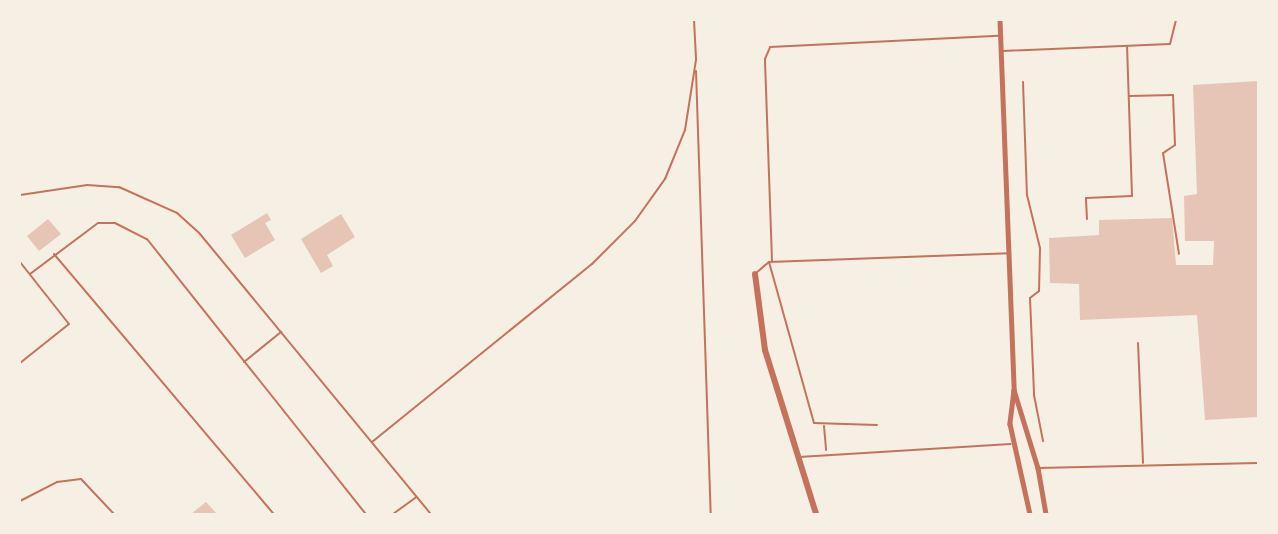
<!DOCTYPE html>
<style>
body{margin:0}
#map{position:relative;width:1278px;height:534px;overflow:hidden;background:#f6efe4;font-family:"Public Sans",sans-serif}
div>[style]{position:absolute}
.building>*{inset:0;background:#e6c5b7}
.service>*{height:2px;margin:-1px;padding:0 1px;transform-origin:1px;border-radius:1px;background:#c5725c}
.minor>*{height:4.5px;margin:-2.25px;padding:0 2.25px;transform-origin:2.25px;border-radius:2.25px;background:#c5725c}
.tertiary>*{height:6px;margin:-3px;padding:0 3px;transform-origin:3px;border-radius:3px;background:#c5725c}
span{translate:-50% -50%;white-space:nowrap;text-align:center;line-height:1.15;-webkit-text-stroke:6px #f6efe4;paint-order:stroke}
.frame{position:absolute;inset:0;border:21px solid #f6efe4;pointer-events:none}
</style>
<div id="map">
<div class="building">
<div style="clip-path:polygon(1258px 81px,1258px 417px,1205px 420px,1197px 315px,1080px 320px,1079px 284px,1050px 283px,1049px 238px,1099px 235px,1099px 220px,1172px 218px,1176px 265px,1213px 265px,1214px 241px,1185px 241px,1184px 196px,1197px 194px,1193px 85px)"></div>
<div style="clip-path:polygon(267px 213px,271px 220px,265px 223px,275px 240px,245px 258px,231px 235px)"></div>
<div style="clip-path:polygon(341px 214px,355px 237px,327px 255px,333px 266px,321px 273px,301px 239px)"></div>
<div style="clip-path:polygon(48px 219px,61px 234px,39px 251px,27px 236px)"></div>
<div style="clip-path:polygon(206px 502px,217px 514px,191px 514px)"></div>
</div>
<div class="service">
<div style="left:694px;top:20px;width:39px;rotate:87deg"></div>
<div style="left:1003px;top:51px;width:167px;rotate:-2.4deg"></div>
<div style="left:1170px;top:44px;width:25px;rotate:-76deg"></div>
<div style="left:696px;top:71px;width:443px;rotate:88.1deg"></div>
<div style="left:1023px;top:82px;width:113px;rotate:88deg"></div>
<div style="left:1027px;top:195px;width:55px;rotate:76.2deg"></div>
<div style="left:1040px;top:248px;width:43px;rotate:91.3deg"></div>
<div style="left:1039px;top:291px;width:11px;rotate:142deg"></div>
<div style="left:1030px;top:298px;width:97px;rotate:87.6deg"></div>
<div style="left:1034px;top:395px;width:47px;rotate:78.9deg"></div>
<div style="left:1129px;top:96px;width:44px;rotate:-1.3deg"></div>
<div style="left:1173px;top:95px;width:50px;rotate:87.7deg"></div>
<div style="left:1175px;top:145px;width:14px;rotate:146deg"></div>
<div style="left:1163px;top:153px;width:102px;rotate:81deg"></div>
<div style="left:20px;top:195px;width:68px;rotate:-8.5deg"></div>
<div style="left:87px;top:185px;width:32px;rotate:4deg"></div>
<div style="left:119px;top:187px;width:64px;rotate:24.1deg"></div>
<div style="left:177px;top:213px;width:31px;rotate:42deg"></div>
<div style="left:200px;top:234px;width:363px;rotate:50.5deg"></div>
<div style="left:1087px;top:219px;width:21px;rotate:-93deg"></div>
<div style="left:1086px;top:198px;width:46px;rotate:-2.5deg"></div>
<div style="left:1132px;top:196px;width:149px;rotate:-91.9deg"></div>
<div style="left:54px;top:254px;width:341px;rotate:49.8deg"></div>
<div style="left:772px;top:261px;width:202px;rotate:-92deg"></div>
<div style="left:765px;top:59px;width:13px;rotate:-67deg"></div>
<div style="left:770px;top:47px;width:229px;rotate:-2.8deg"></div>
<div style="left:20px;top:262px;width:79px;rotate:51.7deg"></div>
<div style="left:69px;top:324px;width:63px;rotate:141.5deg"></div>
<div style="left:769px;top:262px;width:167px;rotate:74.4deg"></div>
<div style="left:814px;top:423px;width:63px;rotate:1.8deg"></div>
<div style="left:30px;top:274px;width:85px;rotate:-36.9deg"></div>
<div style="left:98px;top:223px;width:17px"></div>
<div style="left:115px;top:223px;width:36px;rotate:27deg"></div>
<div style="left:147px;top:239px;width:352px;rotate:51.5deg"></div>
<div style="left:755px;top:274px;width:18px;rotate:-41deg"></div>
<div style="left:769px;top:262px;width:240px;rotate:-2.1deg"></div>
<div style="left:1138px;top:343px;width:120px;rotate:87.6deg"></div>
<div style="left:244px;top:362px;width:48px;rotate:-39deg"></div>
<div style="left:824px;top:426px;width:24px;rotate:85deg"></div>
<div style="left:372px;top:442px;width:283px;rotate:-39deg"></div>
<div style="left:592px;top:264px;width:61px;rotate:-45deg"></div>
<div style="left:635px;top:221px;width:52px;rotate:-54.5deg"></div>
<div style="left:665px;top:179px;width:53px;rotate:-67.8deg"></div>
<div style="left:685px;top:130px;width:71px;rotate:-81.1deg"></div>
<div style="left:799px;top:457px;width:212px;rotate:-3.5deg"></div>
<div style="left:1038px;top:468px;width:220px;rotate:-1.3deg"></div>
<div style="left:20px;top:501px;width:42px;rotate:-27.2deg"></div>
<div style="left:57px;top:482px;width:24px;rotate:-7deg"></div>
<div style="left:81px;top:479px;width:48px;rotate:46.7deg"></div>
<div style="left:393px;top:514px;width:29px;rotate:-36deg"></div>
</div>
<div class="minor">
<div style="left:1000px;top:20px;width:370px;rotate:87.8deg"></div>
<div style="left:1014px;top:390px;width:34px;rotate:97deg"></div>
<div style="left:1010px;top:424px;width:92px;rotate:77.5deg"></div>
<div style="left:1014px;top:390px;width:82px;rotate:72.9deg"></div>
<div style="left:1038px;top:468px;width:47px;rotate:80.1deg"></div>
</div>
<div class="tertiary">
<div style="left:755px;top:274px;width:77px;rotate:82.5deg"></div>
<div style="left:765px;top:350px;width:172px;rotate:72.7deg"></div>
</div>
<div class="frame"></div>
</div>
